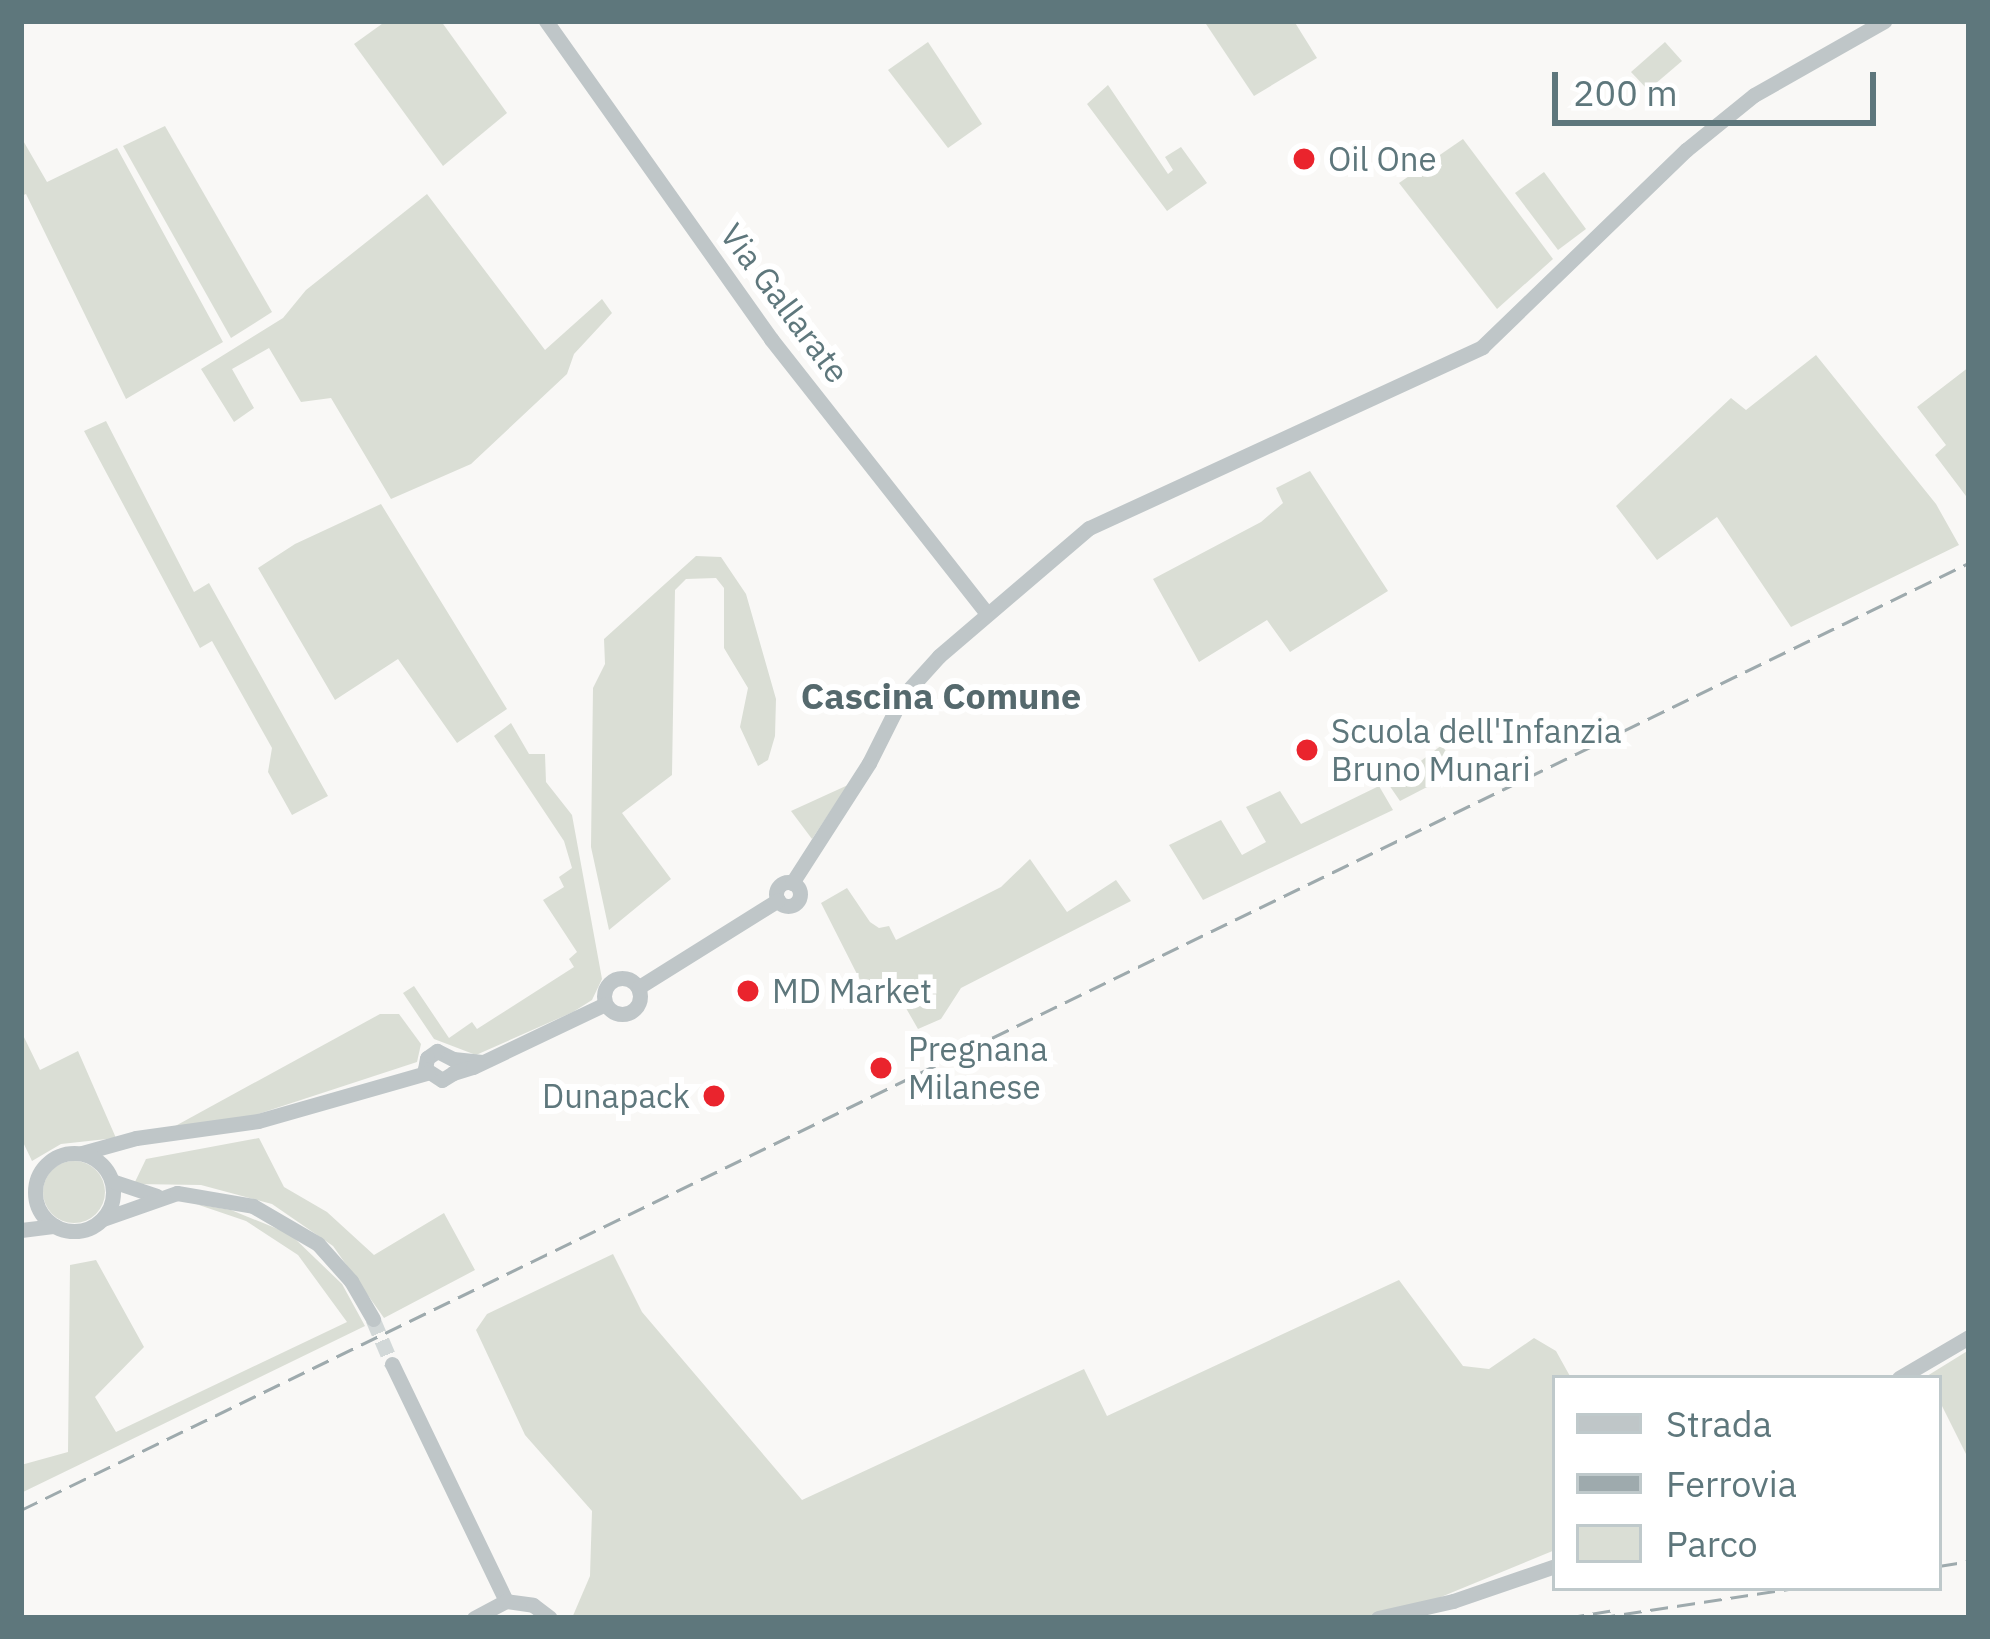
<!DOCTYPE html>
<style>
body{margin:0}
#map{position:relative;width:1990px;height:1639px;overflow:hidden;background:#f9f8f6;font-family:"IBM Plex Sans",sans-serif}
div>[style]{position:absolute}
.green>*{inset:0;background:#daded5}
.round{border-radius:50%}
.tertiary-tunnel>*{height:15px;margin-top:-7.5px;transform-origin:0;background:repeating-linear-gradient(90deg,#d2d8d8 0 15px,transparent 0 23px)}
.tertiary>*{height:15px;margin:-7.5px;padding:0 7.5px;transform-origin:7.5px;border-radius:7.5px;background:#bfc6c8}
.tertiary>.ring{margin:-7.5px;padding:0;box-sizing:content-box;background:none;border:15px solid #bfc6c8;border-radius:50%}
.rail>*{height:3px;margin-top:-1.5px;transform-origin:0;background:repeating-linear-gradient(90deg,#9eaaad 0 18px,transparent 0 27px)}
.dots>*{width:33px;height:33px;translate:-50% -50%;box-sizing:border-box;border:6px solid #fff;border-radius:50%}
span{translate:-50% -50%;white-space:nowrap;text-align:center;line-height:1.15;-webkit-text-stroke:12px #fff;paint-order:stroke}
.poi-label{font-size:33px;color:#5e777c}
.left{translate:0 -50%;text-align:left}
.right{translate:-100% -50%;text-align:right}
.street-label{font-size:33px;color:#5e777c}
.neighbourhood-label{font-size:36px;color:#55696d;font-weight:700}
.frame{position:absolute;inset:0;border:24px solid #5e777c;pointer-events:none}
.legend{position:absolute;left:1552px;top:1375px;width:390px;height:216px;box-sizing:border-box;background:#fff;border:3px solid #bfc9cb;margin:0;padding:15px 21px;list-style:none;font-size:36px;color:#5e777c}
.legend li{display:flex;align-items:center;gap:24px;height:60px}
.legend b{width:60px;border:3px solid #bfc9cb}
.scale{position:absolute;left:1552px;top:72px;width:324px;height:54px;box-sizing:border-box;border:6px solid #5e777c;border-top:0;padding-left:15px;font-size:36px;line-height:42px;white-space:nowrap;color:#5e777c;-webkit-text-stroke:9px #fff;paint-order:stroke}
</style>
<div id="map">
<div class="green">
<div style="clip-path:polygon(386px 21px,441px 21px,507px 113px,443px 166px,354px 44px)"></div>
<div style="clip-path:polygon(1204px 21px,1294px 21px,1317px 58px,1254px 96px)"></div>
<div style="clip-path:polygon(928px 42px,982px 124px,948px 148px,888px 70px)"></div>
<div style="clip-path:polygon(1665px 42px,1682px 61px,1648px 90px,1631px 72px)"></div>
<div style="clip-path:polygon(1108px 85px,1168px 174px,1173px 170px,1165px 157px,1181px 147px,1207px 183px,1167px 211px,1087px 104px)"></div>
<div style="clip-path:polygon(165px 126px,272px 312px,231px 338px,123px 146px)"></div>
<div style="clip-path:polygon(21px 137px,47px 182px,117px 148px,223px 342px,126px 399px,26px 194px,21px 196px)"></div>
<div style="clip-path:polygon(1463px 139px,1553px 259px,1497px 309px,1399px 183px)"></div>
<div style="clip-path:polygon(1544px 172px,1586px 229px,1558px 250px,1515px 193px)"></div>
<div style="clip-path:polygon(427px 194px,545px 350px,602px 299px,612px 313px,574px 354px,567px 374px,471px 464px,391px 499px,331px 398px,301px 402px,269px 348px,232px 369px,254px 408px,234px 422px,201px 369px,283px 318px,306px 290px)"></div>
<div style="clip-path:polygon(1816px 355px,1936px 504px,1959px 545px,1791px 627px,1717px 517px,1657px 560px,1616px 506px,1731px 398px,1746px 410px)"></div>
<div style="clip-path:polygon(1969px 367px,1969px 500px,1935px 455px,1946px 445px,1917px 407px)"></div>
<div style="clip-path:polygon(106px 421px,194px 592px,209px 583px,328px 796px,292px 815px,268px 772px,272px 748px,212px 641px,200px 648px,84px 431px)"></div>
<div style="clip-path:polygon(1310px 471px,1388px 591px,1290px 652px,1267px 620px,1199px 662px,1153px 579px,1261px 522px,1283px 503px,1276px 488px)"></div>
<div style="clip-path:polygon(381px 504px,507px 709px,457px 743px,398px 659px,335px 700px,258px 568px,295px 544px)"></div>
<div style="clip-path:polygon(696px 556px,721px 557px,746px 594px,776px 699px,775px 736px,768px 760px,758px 766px,740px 727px,748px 688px,724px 648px,724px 588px,716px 578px,686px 579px,675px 590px,672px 775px,622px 813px,671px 879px,609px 930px,591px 847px,593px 688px,605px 664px,604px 639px)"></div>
<div style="clip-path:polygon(511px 723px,529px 754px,545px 754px,546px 782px,572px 815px,602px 979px,592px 1000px,573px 1012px,476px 1055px,434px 1039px,403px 993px,414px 986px,449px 1038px,472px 1022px,477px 1029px,574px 967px,569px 959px,577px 952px,543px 900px,564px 887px,559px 877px,572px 868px,564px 841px,494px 736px)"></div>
<div style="clip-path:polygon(1442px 745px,1458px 771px,1400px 801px,1389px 785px)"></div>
<div style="clip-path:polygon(848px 785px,812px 839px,791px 811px)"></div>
<div style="clip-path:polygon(1379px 786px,1393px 810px,1203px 900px,1169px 845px,1221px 820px,1242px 855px,1266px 842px,1246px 807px,1280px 791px,1301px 824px)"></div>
<div style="clip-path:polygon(1030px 859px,1067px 912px,1116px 880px,1131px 901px,961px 988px,941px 1019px,918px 1029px,895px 989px,860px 980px,821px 903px,847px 888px,870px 922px,879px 928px,889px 926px,896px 940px,1001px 887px)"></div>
<div style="clip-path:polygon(380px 1014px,399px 1014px,421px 1044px,417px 1062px,255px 1115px,168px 1130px)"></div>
<div style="clip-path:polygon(21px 1031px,40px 1070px,78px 1051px,116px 1138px,61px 1144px,32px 1161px,21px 1138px)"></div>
<div style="clip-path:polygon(259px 1138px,284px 1187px,327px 1212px,374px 1255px,444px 1213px,475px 1270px,384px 1318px,333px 1246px,272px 1204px,201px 1185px,134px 1184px,146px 1159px)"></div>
<div class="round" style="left:43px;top:1161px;width:62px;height:62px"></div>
<div style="clip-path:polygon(196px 1204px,231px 1210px,290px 1234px,342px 1284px,365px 1326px,21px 1493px,21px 1465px,68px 1452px,70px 1265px,96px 1260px,144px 1347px,95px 1397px,116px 1432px,347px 1322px,298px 1255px,246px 1221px)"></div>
<div style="clip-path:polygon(613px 1254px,642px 1312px,802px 1500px,1084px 1369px,1107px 1416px,1399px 1280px,1463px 1366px,1489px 1369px,1534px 1338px,1556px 1351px,1571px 1378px,1555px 1378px,1555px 1550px,1436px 1599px,1361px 1618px,572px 1618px,590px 1576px,592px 1511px,525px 1435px,476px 1330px,487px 1314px)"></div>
<div style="clip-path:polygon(1969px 1350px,1969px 1460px,1939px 1400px,1939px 1378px,1927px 1376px)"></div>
</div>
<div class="tertiary-tunnel">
<div style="left:373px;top:1319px;width:49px;rotate:67.1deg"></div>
</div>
<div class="tertiary">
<div style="left:546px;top:21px;width:390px;rotate:54.7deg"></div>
<div style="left:771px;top:339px;width:349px;rotate:51.8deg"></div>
<div class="ring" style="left:776px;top:882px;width:9px;height:9px"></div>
<div style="left:792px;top:883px;width:143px;rotate:-57.3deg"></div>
<div style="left:869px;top:763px;width:74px;rotate:-63.4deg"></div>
<div style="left:902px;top:697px;width:55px;rotate:-47.9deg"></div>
<div style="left:939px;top:656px;width:197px;rotate:-40.5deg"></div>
<div style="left:1089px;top:528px;width:433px;rotate:-24.7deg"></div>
<div style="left:1482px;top:347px;width:284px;rotate:-44deg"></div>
<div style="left:1686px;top:150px;width:87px;rotate:-39deg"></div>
<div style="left:1754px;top:95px;width:150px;rotate:-29.6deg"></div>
<div class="ring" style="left:604px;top:978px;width:21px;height:21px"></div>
<div style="left:639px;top:987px;width:164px;rotate:-32deg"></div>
<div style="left:482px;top:1062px;width:29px;rotate:-174deg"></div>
<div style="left:453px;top:1059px;width:18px;rotate:-153deg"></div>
<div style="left:437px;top:1051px;width:12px;rotate:145deg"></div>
<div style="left:427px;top:1058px;width:11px;rotate:100deg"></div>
<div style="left:425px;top:1069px;width:20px;rotate:33deg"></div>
<div style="left:442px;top:1080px;width:13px;rotate:-32deg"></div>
<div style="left:453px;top:1073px;width:21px;rotate:-17deg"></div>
<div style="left:473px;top:1067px;width:146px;rotate:-25.5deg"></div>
<div style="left:82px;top:1153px;width:56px;rotate:-15.5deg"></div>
<div style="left:136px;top:1138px;width:123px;rotate:-7.9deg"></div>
<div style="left:258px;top:1121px;width:176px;rotate:-15.9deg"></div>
<div class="ring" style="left:35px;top:1153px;width:63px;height:63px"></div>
<div style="left:112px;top:1181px;width:47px;rotate:18.4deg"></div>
<div style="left:103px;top:1219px;width:78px;rotate:-19.4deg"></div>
<div style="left:177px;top:1193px;width:77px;rotate:9.7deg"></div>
<div style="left:253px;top:1206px;width:75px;rotate:30.3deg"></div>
<div style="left:318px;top:1244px;width:50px;rotate:48.3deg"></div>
<div style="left:351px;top:1281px;width:44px;rotate:59.9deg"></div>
<div style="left:21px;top:1230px;width:34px;rotate:-7deg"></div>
<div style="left:392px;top:1364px;width:263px;rotate:64.3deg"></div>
<div style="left:1899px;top:1378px;width:81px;rotate:-30.4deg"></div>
<div style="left:474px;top:1618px;width:36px;rotate:-28deg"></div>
<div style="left:506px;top:1601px;width:27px;rotate:8deg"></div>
<div style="left:533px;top:1605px;width:21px;rotate:37deg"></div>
<div style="left:1378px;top:1618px;width:77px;rotate:-12.8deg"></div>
<div style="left:1453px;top:1601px;width:108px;rotate:-18.9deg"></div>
</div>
<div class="rail">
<div style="left:21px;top:1510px;width:2166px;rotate:-25.93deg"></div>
<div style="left:1939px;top:1566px;width:30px;rotate:-9deg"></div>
<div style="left:1566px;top:1618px;width:49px;rotate:-9.5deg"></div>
<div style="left:1597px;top:1618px;width:200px;rotate:-8.6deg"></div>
</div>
<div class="dots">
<div style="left:1304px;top:159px;background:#ea242d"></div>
<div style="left:1307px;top:750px;background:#ea242d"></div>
<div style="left:748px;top:991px;background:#ea242d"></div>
<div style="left:881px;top:1068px;background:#ea242d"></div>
<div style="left:714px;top:1096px;background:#ea242d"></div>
</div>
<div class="poi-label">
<span class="left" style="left:1328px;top:159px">Oil One</span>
<span class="left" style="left:1331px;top:750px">Scuola dell'Infanzia<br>Bruno Munari</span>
<span class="left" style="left:772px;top:991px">MD Market</span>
<span class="left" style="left:908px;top:1068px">Pregnana<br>Milanese</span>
<span class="right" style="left:690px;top:1096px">Dunapack</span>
</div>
<div class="street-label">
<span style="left:785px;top:303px;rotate:53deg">Via Gallarate</span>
</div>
<div class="neighbourhood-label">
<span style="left:941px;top:696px">Cascina Comune</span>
</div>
<div class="frame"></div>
<ul class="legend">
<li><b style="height:15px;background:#bfc6c8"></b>Strada</li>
<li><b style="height:15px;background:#9eaaad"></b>Ferrovia</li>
<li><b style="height:33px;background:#daded5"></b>Parco</li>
</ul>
<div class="scale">200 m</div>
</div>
